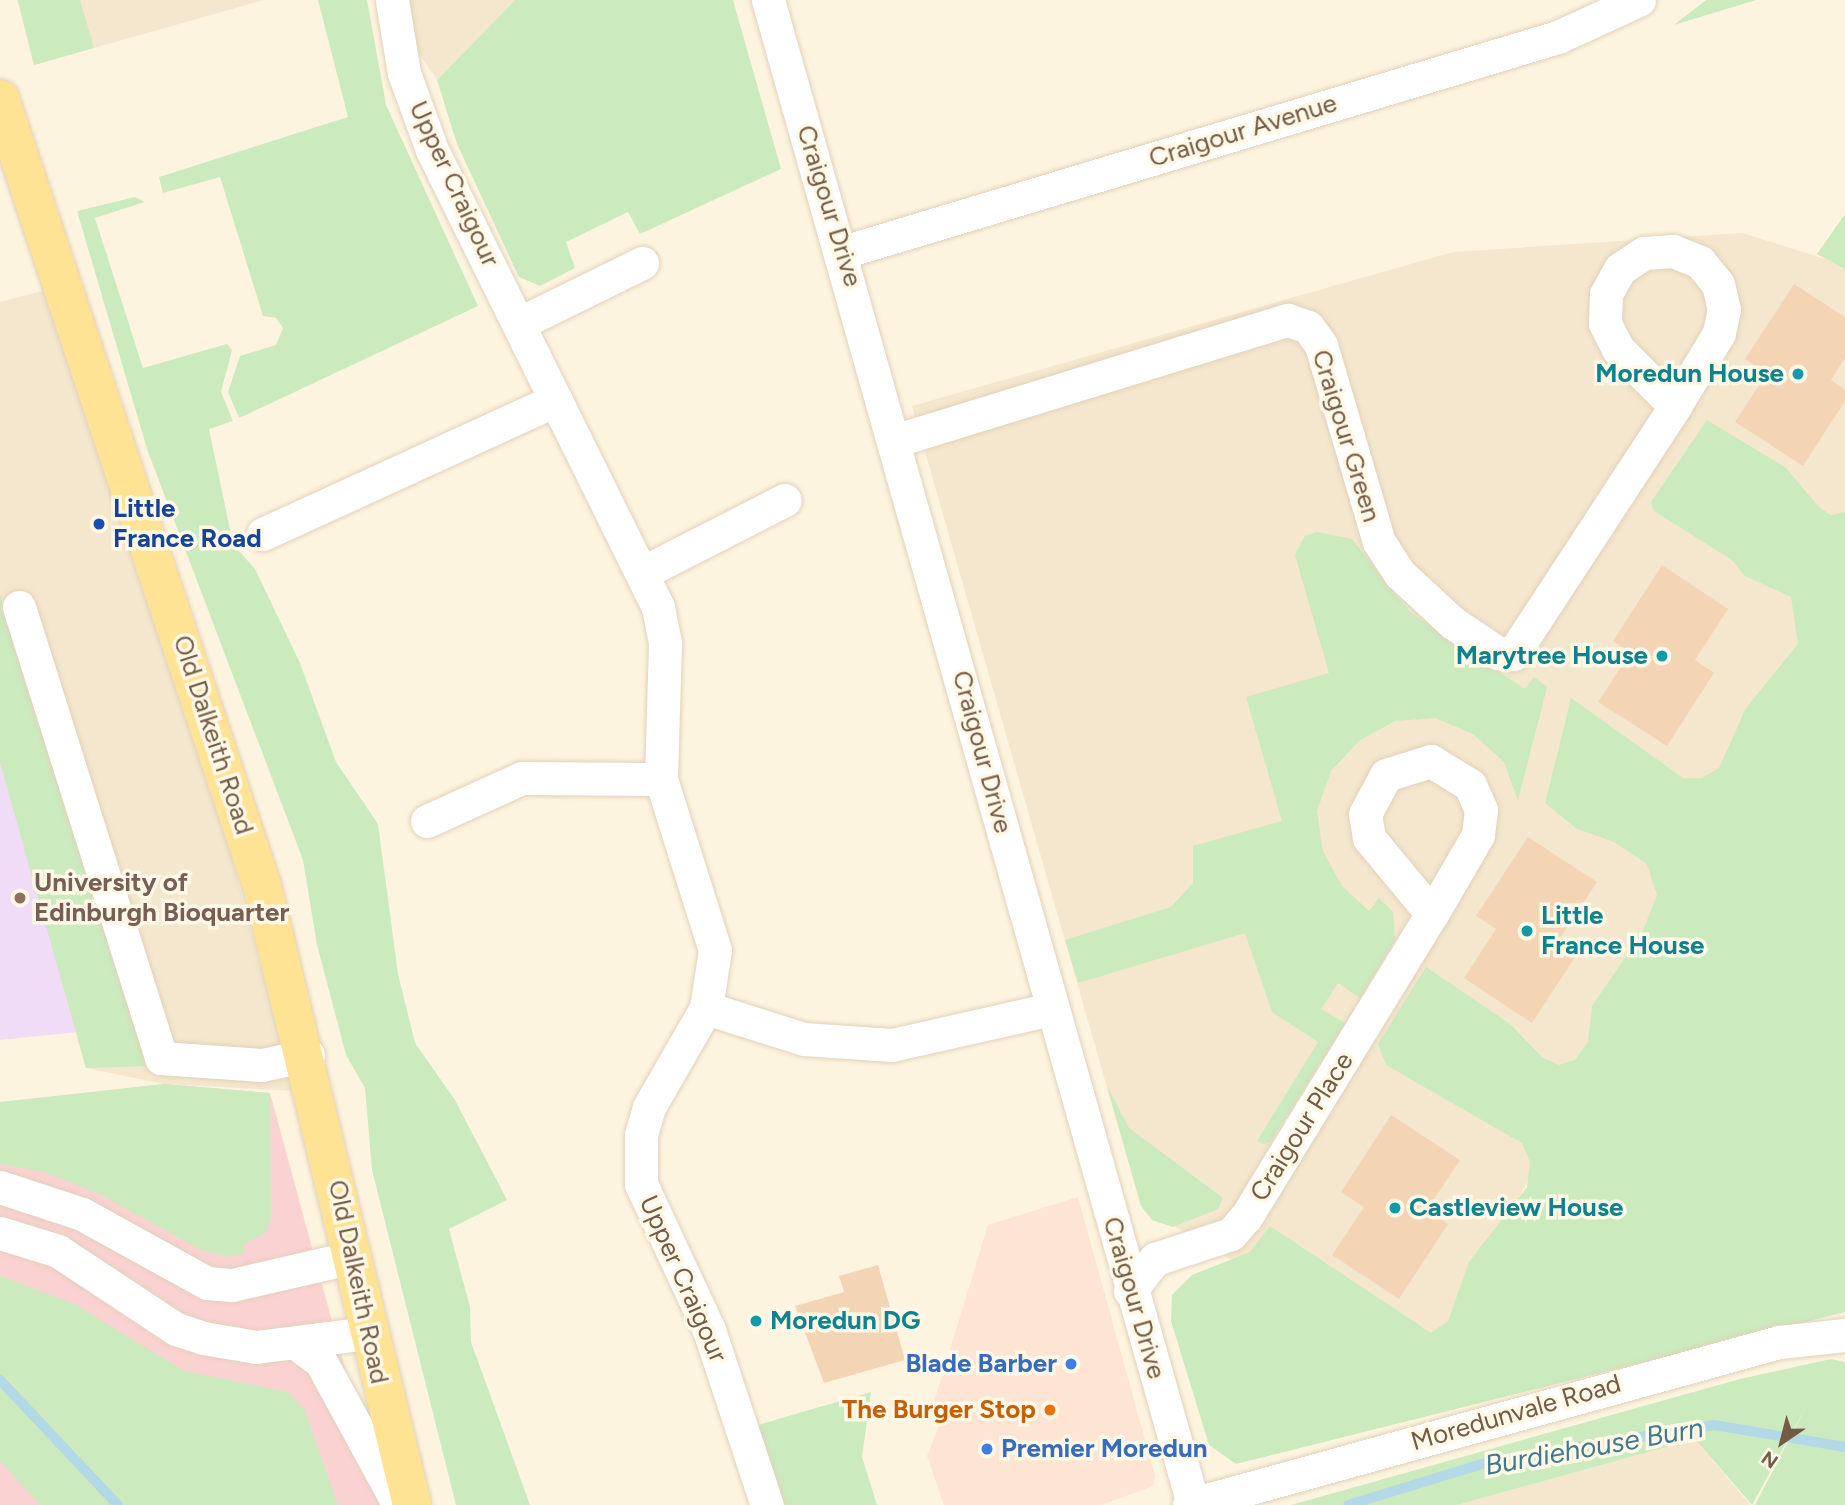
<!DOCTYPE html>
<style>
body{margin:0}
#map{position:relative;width:1845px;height:1505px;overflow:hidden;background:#fdf4df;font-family:Figtree,sans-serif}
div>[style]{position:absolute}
.residential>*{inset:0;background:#f4e7cd}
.commercial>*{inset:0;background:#fee4d2}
.education>*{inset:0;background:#f1dcf8}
.medical>*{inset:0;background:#fbd2d2}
.green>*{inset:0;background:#cbeabe}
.stream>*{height:10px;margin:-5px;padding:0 5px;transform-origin:5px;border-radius:5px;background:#b4d9e6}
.building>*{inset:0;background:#f3d5b6}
.roads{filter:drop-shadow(0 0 2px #e1d1bb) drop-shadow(0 0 2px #e1d1bb)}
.minor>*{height:33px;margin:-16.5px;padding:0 16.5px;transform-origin:16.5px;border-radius:16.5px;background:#fff}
.primary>*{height:38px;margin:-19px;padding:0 19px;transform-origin:19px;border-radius:19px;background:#fee395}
.dots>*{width:19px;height:19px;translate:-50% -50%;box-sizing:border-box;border:4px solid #fff8e6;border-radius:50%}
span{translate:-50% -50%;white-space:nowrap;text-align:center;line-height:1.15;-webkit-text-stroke:7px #fff8e6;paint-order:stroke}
.street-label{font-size:26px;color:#735b46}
.culture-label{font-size:26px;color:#0d838f;font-weight:700}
.right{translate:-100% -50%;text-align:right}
.left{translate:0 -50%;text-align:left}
.transit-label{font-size:26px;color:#164399;font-weight:700}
.education-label{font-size:26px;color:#785e54;font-weight:700}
.shop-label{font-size:26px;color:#366cbe;font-weight:700}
.food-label{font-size:26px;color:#c56008;font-weight:700}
.water-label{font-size:28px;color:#42798f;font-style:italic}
.north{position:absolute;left:1747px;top:1407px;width:70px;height:70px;-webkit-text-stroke:5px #fff8e6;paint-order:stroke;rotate:215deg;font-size:19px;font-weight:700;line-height:28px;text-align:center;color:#735b46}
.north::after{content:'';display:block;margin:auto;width:24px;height:32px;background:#735b46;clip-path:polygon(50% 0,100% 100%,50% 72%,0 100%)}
</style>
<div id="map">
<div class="residential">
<div style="clip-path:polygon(17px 0,264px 0,34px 65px)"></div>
<div style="clip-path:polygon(382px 0,515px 0,437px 80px)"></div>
<div style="clip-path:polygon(1742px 233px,1845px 265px,1845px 555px,1428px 1377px,1141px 1206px,912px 406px,1453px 252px)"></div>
<div style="clip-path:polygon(46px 290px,222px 822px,294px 1091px,164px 1084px,86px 1068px,0 769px,0 302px)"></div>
<div style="clip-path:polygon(1695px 1439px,1750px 1505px,1457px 1505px)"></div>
</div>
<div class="commercial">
<div style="clip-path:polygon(1078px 1197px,1155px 1476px,1153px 1486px,1101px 1505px,944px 1505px,927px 1456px,946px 1407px,934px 1402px,988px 1225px)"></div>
</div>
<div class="education">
<div style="clip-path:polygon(0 764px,79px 1032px,0 1040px)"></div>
</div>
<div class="medical">
<div style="clip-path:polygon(164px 1084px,270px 1093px,382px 1505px,0 1505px,0 1103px)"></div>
</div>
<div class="green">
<div style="clip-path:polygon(18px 0,80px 0,94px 48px,34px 65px)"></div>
<div style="clip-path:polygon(318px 0,367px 0,386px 105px,478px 306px,239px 418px,228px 392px,240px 356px,276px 345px,283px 328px,276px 318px,263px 316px,220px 177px,163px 193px,159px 177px,348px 117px)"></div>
<div style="clip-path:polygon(515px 0,733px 0,781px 169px,640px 234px,628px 212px,566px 242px,575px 268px,540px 286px,519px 277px,457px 144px,437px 80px)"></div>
<div style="clip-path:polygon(1706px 0,1756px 0,1674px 25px)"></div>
<div style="clip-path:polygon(135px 197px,145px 202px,95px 218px,143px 368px,227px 344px,232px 350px,221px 392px,233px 421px,209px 429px,233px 544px,255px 569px,300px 663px,336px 762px,378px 824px,398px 974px,415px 1043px,455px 1100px,507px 1200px,449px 1229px,470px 1307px,471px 1342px,530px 1505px,456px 1505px,372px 1170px,365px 1088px,346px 1055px,317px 945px,303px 860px,147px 449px,77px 211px)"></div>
<div style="clip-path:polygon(1845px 214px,1845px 269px,1817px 254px)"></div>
<div style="clip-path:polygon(1707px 420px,1786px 468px,1818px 506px,1830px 515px,1845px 512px,1845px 1312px,1236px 1464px,1209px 1445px,1171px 1321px,1172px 1295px,1192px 1275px,1250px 1252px,1270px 1226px,1431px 1333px,1448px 1321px,1469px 1262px,1527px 1187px,1530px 1162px,1522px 1143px,1386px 1065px,1378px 1044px,1426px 967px,1510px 1024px,1543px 1058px,1559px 1065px,1575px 1060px,1588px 1042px,1592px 1006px,1642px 933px,1657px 895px,1647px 864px,1614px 842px,1577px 829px,1545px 803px,1571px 698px,1683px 778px,1702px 778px,1719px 768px,1746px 708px,1798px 644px,1791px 597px,1745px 576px,1732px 560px,1654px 511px,1651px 502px)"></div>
<div style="clip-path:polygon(1317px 532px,1352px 539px,1411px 613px,1525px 689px,1534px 677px,1547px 687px,1518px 801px,1504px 762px,1473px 734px,1435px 718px,1395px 721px,1360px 740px,1331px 771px,1317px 811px,1323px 851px,1342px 886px,1369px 911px,1379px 898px,1393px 912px,1395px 940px,1360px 998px,1338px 983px,1321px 1009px,1345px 1023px,1270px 1143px,1263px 1144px,1257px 1141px,1318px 1042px,1272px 1012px,1245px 933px,1078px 983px,1065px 940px,1171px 907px,1193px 883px,1193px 846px,1282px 821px,1246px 697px,1329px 673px,1295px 555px,1305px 536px)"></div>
<div style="clip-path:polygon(0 595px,148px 1066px,86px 1068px,0 763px)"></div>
<div style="clip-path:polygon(164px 1084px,270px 1093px,271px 1219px,265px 1233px,242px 1245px,245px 1253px,228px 1257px,201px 1250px,99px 1194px,44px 1172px,0 1164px,0 1102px)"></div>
<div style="clip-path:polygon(1107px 1086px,1129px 1128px,1223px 1198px,1218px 1209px,1173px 1227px,1152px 1220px,1141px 1206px)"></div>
<div style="clip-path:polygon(0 1276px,75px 1304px,184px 1371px,288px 1392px,305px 1411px,338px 1505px,40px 1505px,0 1461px)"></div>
<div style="clip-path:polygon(1831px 1359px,1845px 1362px,1845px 1505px,1755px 1505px,1808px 1403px,1752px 1505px,1695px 1439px,1457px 1505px,1291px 1505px,1740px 1379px)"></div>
<div style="clip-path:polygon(871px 1392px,862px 1457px,877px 1505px,784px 1505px,758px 1425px)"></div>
</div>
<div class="stream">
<div style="left:0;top:1380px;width:172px;rotate:46.7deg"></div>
<div style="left:1348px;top:1505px;width:151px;rotate:-17deg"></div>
<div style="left:1492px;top:1461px;width:225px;rotate:-9.2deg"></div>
<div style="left:1714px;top:1425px;width:133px;rotate:9.5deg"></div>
</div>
<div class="building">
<div style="clip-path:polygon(1794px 284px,1845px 317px,1845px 358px,1831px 380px,1845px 390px,1845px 401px,1803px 466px,1735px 422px,1767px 373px,1745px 359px)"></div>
<div style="clip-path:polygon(1662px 565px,1728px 609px,1695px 660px,1714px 673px,1667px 746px,1598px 702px,1630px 653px,1613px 641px)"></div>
<div style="clip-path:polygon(1528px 837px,1597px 882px,1560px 938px,1579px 951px,1532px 1023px,1464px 978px,1496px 929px,1476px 916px)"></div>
<div style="clip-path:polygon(1391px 1115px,1460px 1160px,1427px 1210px,1448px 1224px,1399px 1299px,1332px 1255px,1364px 1207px,1341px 1192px)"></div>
<div style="clip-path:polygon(878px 1265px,905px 1360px,824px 1383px,795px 1306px,844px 1292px,839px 1276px)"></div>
</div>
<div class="roads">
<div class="minor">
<div style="left:392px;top:0;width:74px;rotate:80.7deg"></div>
<div style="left:404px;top:73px;width:82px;rotate:70deg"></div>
<div style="left:432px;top:150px;width:510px;rotate:63.69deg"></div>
<div style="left:658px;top:607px;width:37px;rotate:79deg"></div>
<div style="left:665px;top:643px;width:136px;rotate:91.7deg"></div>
<div style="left:661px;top:779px;width:179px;rotate:72.5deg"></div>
<div style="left:715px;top:950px;width:59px;rotate:98.8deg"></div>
<div style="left:706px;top:1008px;width:114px;rotate:119.9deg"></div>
<div style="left:649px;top:1107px;width:29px;rotate:106deg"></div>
<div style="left:641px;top:1135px;width:49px;rotate:90deg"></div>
<div style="left:641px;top:1184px;width:161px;rotate:65deg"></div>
<div style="left:709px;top:1330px;width:184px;rotate:71.7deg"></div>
<div style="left:768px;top:0;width:1563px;rotate:74.22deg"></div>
<div style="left:1673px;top:251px;width:29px;rotate:22deg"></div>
<div style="left:1700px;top:262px;width:28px;rotate:51deg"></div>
<div style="left:1718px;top:284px;width:26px;rotate:77deg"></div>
<div style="left:1724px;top:309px;width:25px;rotate:102deg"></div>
<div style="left:1719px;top:333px;width:85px;rotate:121.1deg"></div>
<div style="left:1675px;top:406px;width:81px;rotate:-135deg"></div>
<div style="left:1618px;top:349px;width:29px;rotate:-117deg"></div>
<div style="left:1605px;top:323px;width:29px;rotate:-88deg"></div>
<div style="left:1606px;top:294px;width:29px;rotate:-61deg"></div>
<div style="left:1620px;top:269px;width:29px;rotate:-34deg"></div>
<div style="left:1644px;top:253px;width:29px;rotate:-4deg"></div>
<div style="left:843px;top:252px;width:747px;rotate:-16.74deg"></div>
<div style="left:1558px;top:37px;width:89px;rotate:-24.6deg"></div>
<div style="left:520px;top:323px;width:136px;rotate:-26.2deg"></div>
<div style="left:897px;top:440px;width:409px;rotate:-17.1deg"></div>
<div style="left:1288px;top:320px;width:21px;rotate:19deg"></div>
<div style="left:1308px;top:327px;width:22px;rotate:54deg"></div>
<div style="left:1321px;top:345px;width:205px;rotate:73.6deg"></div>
<div style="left:1379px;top:542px;width:38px;rotate:57deg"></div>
<div style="left:1400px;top:574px;width:72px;rotate:42.8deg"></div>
<div style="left:1453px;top:623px;width:54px;rotate:33.7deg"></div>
<div style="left:1498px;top:653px;width:15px;rotate:4deg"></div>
<div style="left:1513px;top:654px;width:296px;rotate:-56.8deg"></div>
<div style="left:263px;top:534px;width:322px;rotate:-24.6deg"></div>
<div style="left:644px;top:572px;width:158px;rotate:-27.1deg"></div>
<div style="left:19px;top:607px;width:473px;rotate:72.5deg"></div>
<div style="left:161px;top:1058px;width:101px;rotate:4deg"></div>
<div style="left:262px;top:1065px;width:47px;rotate:-12.3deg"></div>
<div style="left:1431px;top:761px;width:46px;rotate:31.6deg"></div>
<div style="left:1470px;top:785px;width:27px;rotate:66deg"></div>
<div style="left:1481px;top:810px;width:25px;rotate:97deg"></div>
<div style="left:1478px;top:835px;width:91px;rotate:120.2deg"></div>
<div style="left:1432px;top:914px;width:99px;rotate:-129.7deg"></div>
<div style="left:1369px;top:838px;width:24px;rotate:-99deg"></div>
<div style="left:1365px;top:814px;width:44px;rotate:-61.7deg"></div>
<div style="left:1386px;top:775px;width:47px;rotate:-17.3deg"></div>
<div style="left:427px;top:821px;width:104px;rotate:-24.4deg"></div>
<div style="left:522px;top:778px;width:139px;rotate:0.4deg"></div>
<div style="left:706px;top:1008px;width:103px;rotate:17.6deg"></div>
<div style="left:804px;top:1039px;width:88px;rotate:3.9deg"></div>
<div style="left:892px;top:1045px;width:164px;rotate:-12.7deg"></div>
<div style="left:0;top:1187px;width:86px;rotate:18.2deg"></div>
<div style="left:82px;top:1214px;width:143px;rotate:28.9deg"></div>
<div style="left:207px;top:1283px;width:25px;rotate:5deg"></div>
<div style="left:232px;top:1285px;width:124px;rotate:-13deg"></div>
<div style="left:0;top:1233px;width:61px;rotate:17.2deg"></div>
<div style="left:58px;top:1251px;width:141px;rotate:33.5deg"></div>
<div style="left:176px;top:1329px;width:28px;rotate:18deg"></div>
<div style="left:203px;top:1338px;width:54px;rotate:9.6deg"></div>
<div style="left:256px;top:1347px;width:114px;rotate:-7.1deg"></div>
<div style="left:1130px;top:1291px;width:41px;rotate:-52deg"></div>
<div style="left:1155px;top:1259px;width:80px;rotate:-18.2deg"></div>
<div style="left:1231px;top:1234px;width:23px;rotate:-49deg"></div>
<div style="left:1246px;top:1217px;width:356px;rotate:-58.5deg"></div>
<div style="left:296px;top:1343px;width:31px;rotate:37deg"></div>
<div style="left:321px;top:1362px;width:163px;rotate:61.4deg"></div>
<div style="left:1189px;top:1505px;width:612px;rotate:-15.44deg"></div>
<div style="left:1779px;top:1342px;width:66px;rotate:-6.1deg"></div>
</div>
<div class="primary">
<div style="left:0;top:99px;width:829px;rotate:71.59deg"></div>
<div style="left:262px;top:886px;width:637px;rotate:76.38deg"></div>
</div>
</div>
<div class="dots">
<div style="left:1798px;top:374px;background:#0f9aa8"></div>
<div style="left:99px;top:524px;background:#1a4fb4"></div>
<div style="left:1662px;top:656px;background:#0f9aa8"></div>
<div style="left:20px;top:898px;background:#8d6e63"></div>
<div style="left:1527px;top:931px;background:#0f9aa8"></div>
<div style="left:1395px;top:1208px;background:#0f9aa8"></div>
<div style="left:756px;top:1321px;background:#0f9aa8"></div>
<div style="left:1071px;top:1364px;background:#3f7fe0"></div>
<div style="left:1050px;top:1410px;background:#e8710a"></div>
<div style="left:987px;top:1449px;background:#3f7fe0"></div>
</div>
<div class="street-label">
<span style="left:1243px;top:131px;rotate:-17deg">Craigour Avenue</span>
<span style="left:454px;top:184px;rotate:65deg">Upper Craigour</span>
<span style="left:829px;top:206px;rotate:73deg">Craigour Drive</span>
<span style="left:1346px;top:436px;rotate:73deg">Craigour Green</span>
<span style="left:213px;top:735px;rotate:72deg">Old Dalkeith Road</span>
<span style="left:982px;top:752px;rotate:75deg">Craigour Drive</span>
<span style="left:1302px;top:1127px;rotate:-58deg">Craigour Place</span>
<span style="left:683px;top:1279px;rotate:66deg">Upper Craigour</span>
<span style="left:358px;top:1282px;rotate:78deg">Old Dalkeith Road</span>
<span style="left:1134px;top:1298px;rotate:74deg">Craigour Drive</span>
<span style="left:1516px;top:1413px;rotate:-16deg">Moredunvale Road</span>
</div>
<div class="culture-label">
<span class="right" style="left:1784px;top:374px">Moredun House</span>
<span class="right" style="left:1648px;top:656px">Marytree House</span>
<span class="left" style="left:1541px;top:931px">Little<br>France House</span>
<span class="left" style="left:1409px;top:1208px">Castleview House</span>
<span class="left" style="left:770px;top:1321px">Moredun DG</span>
</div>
<div class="transit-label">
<span class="left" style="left:113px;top:524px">Little<br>France Road</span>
</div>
<div class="education-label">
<span class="left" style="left:34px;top:898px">University of<br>Edinburgh Bioquarter</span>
</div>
<div class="shop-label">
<span class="right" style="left:1057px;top:1364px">Blade Barber</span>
<span class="left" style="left:1001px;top:1449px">Premier Moredun</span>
</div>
<div class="food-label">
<span class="right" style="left:1036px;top:1410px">The Burger Stop</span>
</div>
<div class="water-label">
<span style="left:1594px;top:1446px;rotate:-10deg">Burdiehouse Burn</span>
</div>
<div class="north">N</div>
</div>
